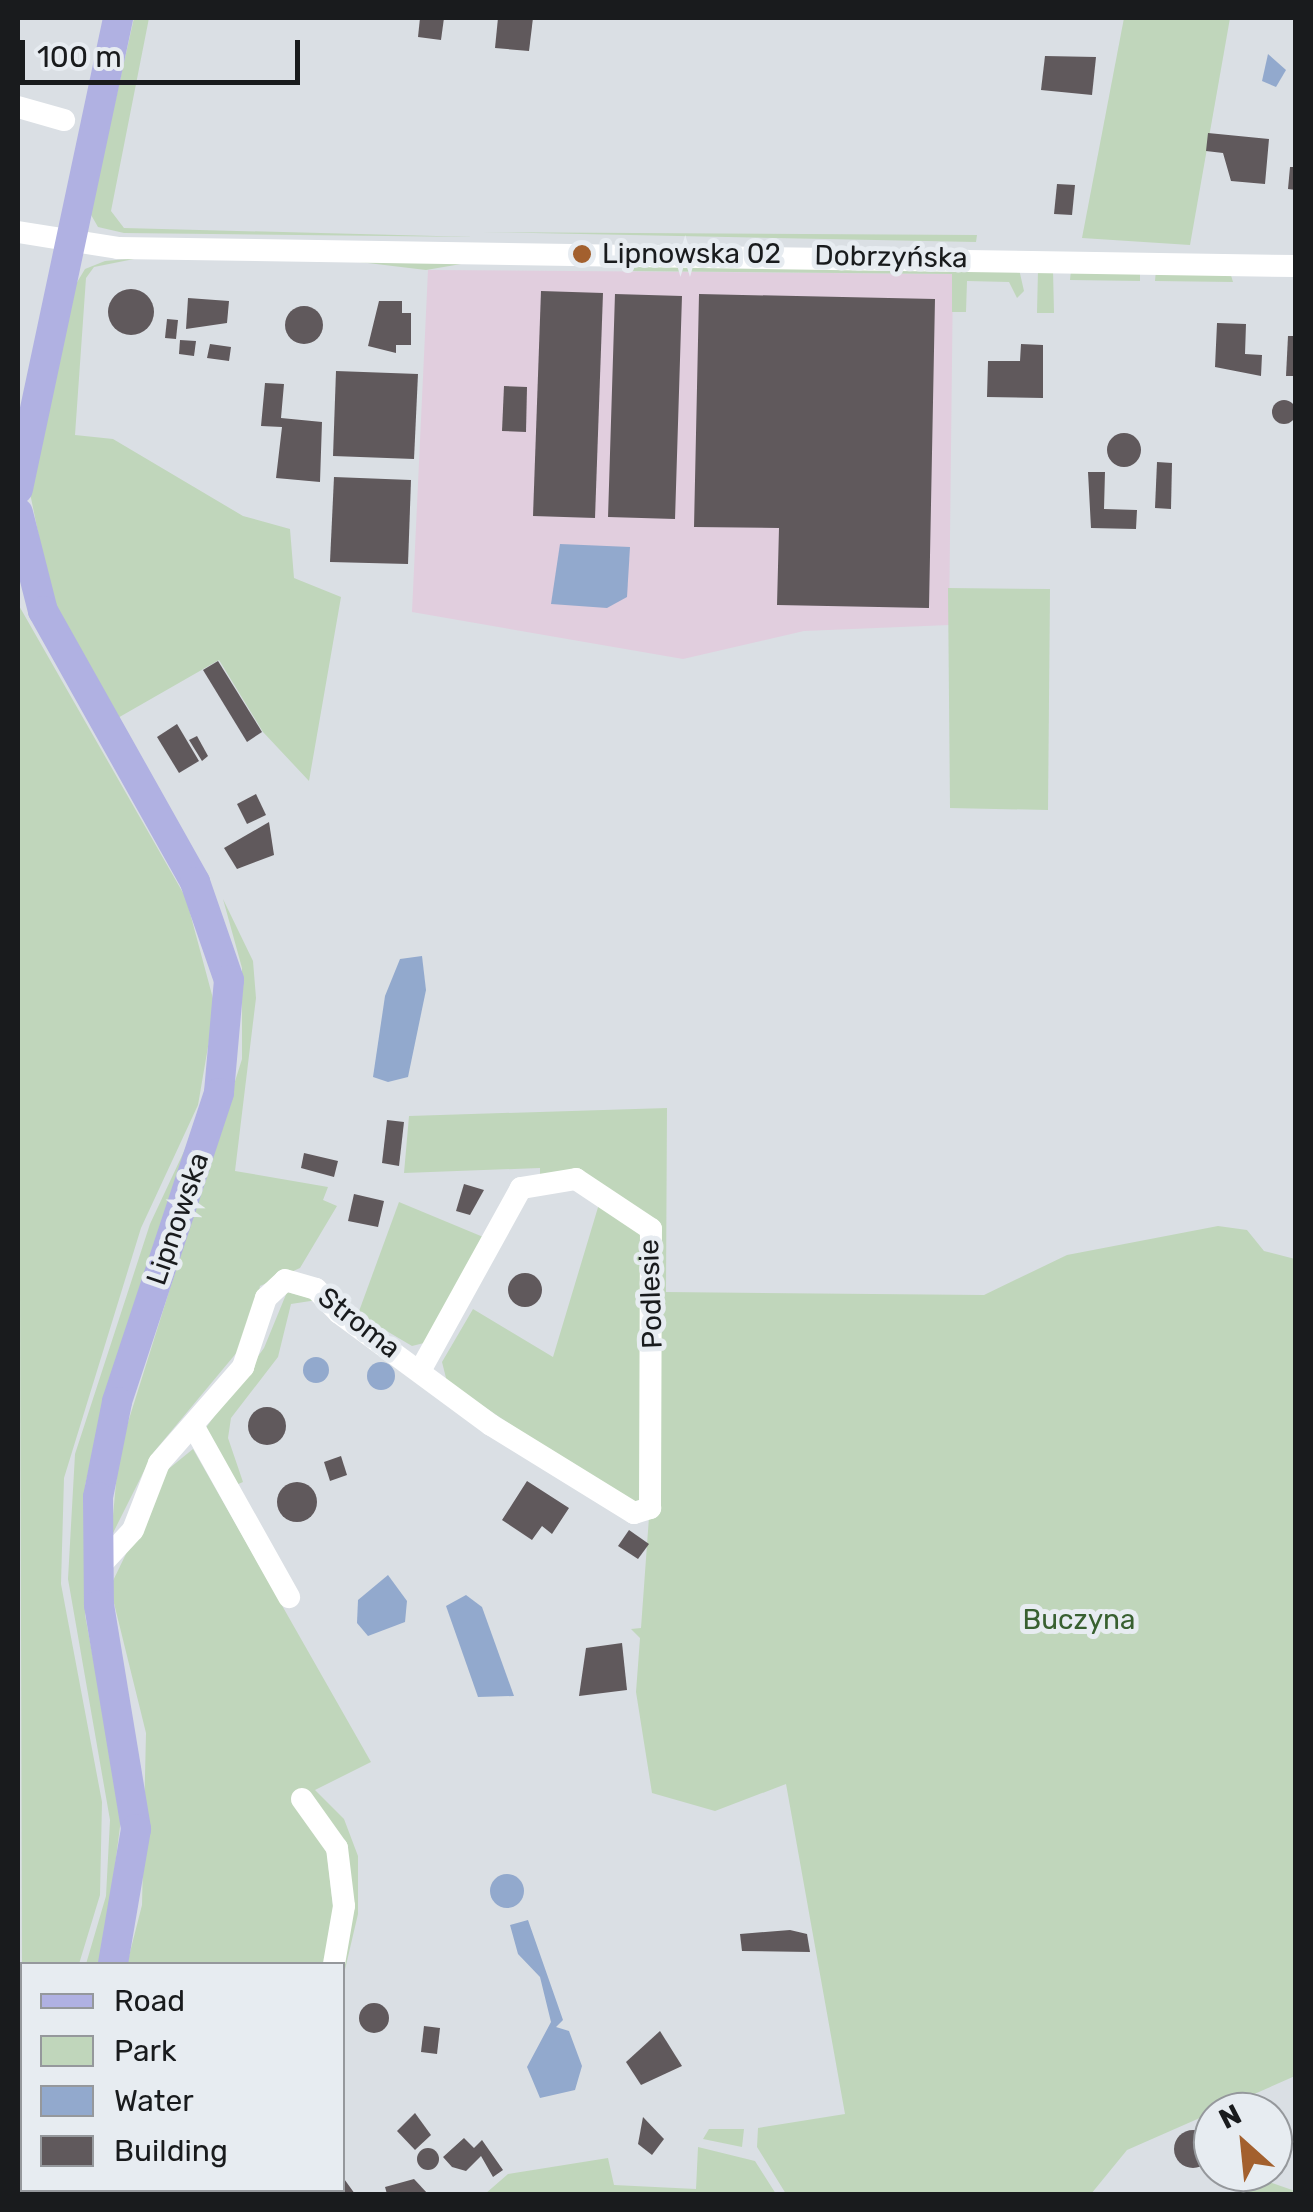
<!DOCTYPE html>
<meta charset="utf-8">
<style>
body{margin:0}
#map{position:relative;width:1313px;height:2212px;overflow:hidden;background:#dadfe4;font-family:Rubik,sans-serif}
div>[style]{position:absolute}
.industrial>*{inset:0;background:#e1cede}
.green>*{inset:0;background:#c0d6bb}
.water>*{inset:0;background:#92a9cd}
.round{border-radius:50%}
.building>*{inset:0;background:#60595c}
.minor>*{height:22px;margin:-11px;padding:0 11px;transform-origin:11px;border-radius:11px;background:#fff}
.major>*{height:30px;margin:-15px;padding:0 15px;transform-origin:15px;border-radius:15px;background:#b0b1e2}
.dots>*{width:28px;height:28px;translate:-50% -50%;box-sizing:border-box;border:5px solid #e7ecf1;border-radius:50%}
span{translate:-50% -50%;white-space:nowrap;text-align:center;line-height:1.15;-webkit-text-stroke:10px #e7ecf1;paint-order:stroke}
.poi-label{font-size:28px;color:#191b1d}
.left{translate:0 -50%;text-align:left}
.street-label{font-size:28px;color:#191b1d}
.park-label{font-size:28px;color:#386030}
.frame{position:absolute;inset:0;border:20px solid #191b1d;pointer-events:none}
.legend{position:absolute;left:20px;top:1962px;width:325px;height:230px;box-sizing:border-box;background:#e7ecf1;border:2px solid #95989c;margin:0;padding:12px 18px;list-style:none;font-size:30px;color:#191b1d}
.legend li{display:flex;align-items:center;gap:20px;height:50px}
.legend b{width:50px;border:2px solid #95989c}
.north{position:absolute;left:1193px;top:2092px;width:100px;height:100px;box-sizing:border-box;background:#e7ecf1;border:2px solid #95989c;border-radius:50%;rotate:333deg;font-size:28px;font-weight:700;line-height:40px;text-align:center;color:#191b1d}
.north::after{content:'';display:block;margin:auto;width:35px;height:45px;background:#a3602e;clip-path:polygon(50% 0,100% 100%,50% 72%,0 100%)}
.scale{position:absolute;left:20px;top:40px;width:280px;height:45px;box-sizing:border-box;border:5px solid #191b1d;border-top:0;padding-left:12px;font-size:30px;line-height:35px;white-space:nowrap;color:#191b1d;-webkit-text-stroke:8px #e7ecf1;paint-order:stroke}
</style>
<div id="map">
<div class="industrial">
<div style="clip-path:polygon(428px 270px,953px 274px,949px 625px,804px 631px,683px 659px,412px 612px)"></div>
</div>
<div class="green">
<div style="clip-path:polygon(134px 18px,149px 18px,111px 211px,124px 228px,475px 237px,124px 233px,98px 227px,90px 213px)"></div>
<div style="clip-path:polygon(1124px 18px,1230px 18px,1190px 245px,1082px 238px)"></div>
<div style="clip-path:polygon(481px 232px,977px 235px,976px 242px)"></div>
<div style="clip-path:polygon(139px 258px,94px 267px,86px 278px,75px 435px,113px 439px,243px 516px,290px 529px,294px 578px,341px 597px,309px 781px,263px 732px,219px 660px,116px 719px,51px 596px,30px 493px,67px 299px,85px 269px,105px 261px)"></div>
<div style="clip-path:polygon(351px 261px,467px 263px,426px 270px)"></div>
<div style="clip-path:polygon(627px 264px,1019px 269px,1024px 291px,1017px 298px,1009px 282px,967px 281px,966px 312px,952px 312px,952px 274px,627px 271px)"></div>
<div style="clip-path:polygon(1038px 270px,1053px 270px,1054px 313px,1037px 313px)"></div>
<div style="clip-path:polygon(1071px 270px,1140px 271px,1140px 281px,1070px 280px)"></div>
<div style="clip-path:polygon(1156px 270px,1230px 272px,1233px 282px,1155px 281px)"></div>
<div style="clip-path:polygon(948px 588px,1050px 589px,1048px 810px,950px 808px)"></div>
<div style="clip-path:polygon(18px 604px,186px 898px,215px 1006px,198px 1105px,141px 1228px,64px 1478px,61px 1584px,102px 1802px,100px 1895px,79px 1964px,22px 1967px)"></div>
<div style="clip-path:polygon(223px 899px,253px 961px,256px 998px,235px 1171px,328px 1187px,323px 1200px,337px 1206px,300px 1268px,260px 1286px,248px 1339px,153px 1453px,111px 1537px,119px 1451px,242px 1059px,242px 968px)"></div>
<div style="clip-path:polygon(667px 1108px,666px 1292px,984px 1295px,1067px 1255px,1218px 1226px,1247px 1230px,1264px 1251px,1295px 1259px,1295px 2076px,1127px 2150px,1091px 2194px,786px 2194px,757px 2147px,758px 2128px,845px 2114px,786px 1784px,715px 1811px,652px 1793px,636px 1692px,640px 1638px,631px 1629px,641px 1628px,649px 1517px,447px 1382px,442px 1362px,473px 1309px,553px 1357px,599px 1204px,575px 1190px,540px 1190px,540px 1168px,404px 1173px,409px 1116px)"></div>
<div style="clip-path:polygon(201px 1115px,107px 1390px,85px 1486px,85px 1615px,122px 1811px,105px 1945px,98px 1964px,86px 1964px,106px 1896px,110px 1820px,68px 1579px,75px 1454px,150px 1224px)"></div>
<div style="clip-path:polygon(399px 1202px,488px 1239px,428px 1342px,412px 1346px,358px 1314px)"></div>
<div style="clip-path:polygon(287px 1292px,317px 1300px,291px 1304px,278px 1357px,231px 1418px,228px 1438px,243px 1482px,236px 1485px,205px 1429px,264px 1348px)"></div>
<div style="clip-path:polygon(193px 1449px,371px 1762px,315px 1790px,344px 1819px,358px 1856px,358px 1914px,343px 1978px,325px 1837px,334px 1915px,324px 1964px,127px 1964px,142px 1905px,146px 1733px,110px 1587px,166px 1471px)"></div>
<div style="clip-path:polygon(709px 2129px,744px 2129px,742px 2147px,703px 2139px)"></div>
<div style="clip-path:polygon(698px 2147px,755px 2161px,776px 2194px,485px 2194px,508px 2174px,608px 2158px,614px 2185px,696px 2189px)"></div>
<div style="clip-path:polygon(22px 2158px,22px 2190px,81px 2190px,18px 2194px)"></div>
<div style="clip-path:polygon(1258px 2178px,1295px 2191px,1295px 2194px,1241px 2194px,1237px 2182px)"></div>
</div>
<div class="water">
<div style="clip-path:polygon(1268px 54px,1286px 70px,1276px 87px,1262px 81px)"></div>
<div style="clip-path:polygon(560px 544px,630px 547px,627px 597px,607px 608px,551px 604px)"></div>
<div style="clip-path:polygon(422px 956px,426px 990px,408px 1077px,388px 1082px,373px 1077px,385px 996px,400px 959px)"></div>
<div class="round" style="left:303px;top:1357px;width:26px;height:26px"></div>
<div class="round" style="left:367px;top:1362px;width:28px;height:28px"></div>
<div style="clip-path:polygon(388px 1575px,407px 1601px,405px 1622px,368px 1636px,357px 1623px,358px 1600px)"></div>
<div style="clip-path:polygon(466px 1595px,482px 1607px,514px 1696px,478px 1697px,446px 1606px)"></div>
<div class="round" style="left:490px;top:1874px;width:34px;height:34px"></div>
<div style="clip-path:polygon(528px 1920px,563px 2020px,556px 2027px,569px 2031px,582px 2066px,575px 2090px,540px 2098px,527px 2067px,551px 2022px,540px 1977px,518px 1954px,510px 1925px)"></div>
</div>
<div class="building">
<div style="clip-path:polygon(420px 18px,444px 18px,441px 40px,418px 37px)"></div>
<div style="clip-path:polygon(498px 18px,533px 18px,529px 51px,495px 48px)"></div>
<div style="clip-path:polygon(1045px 56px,1096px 57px,1092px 95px,1041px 90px)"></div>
<div style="clip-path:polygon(1208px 133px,1269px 139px,1265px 184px,1231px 181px,1223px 153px,1206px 151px)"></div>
<div style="clip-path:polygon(1290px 167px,1296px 167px,1296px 190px,1288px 189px)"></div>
<div style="clip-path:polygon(1057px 184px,1075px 185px,1072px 215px,1054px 214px)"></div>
<div class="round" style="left:108px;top:289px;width:46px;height:46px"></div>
<div style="clip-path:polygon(541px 291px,603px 293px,595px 518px,533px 516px)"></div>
<div style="clip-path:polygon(615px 294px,682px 296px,675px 519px,608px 517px)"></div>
<div style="clip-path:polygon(699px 294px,935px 299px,929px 608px,777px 605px,779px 528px,694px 527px)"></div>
<div style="clip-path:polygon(188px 298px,229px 301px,227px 323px,186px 329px)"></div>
<div style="clip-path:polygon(379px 301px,402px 301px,402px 313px,411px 313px,411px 345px,396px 345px,396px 353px,368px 346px)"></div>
<div class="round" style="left:285px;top:306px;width:38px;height:38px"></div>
<div style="clip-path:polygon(167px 319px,178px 320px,176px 339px,165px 338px)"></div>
<div style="clip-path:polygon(1217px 323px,1246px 324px,1245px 354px,1262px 355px,1261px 376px,1215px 367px)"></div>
<div style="clip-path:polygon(1288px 336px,1296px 336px,1296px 376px,1286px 376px)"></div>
<div style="clip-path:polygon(180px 340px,196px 341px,194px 356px,179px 354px)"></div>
<div style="clip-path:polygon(210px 344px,231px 347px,229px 361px,207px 358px)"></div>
<div style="clip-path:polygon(1021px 344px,1043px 345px,1043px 398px,987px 397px,988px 361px,1020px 361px)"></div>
<div style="clip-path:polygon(336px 371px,418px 374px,414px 459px,333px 456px)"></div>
<div style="clip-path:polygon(265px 383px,284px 384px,281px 418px,322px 422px,320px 482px,276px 478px,282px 427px,261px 426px)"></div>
<div style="clip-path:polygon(504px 386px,527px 387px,526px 432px,502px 431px)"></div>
<div class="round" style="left:1272px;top:400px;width:24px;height:24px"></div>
<div class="round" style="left:1107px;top:433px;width:34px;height:34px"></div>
<div style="clip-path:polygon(1157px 462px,1172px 463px,1171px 509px,1155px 508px)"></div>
<div style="clip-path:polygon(1088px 472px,1105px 472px,1104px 509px,1137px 510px,1136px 529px,1091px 528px)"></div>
<div style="clip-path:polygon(334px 477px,411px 480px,408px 564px,330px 562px)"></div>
<div style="clip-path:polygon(218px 661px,262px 732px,247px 742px,203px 670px)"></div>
<div style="clip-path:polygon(177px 724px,199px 761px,179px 773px,157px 737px)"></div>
<div style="clip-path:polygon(197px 736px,208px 756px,202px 761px,189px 740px)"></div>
<div style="clip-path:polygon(256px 794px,266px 815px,247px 824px,237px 804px)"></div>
<div style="clip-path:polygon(269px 822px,274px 855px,237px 869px,224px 848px)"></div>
<div style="clip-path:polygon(387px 1120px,404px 1122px,399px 1166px,382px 1163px)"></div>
<div style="clip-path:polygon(304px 1153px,338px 1161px,334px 1177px,301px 1168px)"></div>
<div style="clip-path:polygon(464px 1184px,484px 1190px,470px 1215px,456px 1211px)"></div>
<div style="clip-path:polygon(354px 1194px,384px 1201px,378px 1227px,348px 1221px)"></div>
<div class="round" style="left:508px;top:1273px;width:34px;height:34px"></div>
<div class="round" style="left:248px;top:1407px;width:38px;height:38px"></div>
<div style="clip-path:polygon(341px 1456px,347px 1475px,330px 1481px,324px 1462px)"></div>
<div style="clip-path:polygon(527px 1481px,569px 1508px,552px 1534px,542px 1526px,532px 1540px,502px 1520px)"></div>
<div class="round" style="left:277px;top:1482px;width:40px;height:40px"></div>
<div style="clip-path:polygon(629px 1530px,649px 1544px,638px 1559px,618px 1546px)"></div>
<div style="clip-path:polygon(622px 1643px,627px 1690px,579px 1696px,586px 1648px)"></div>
<div style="clip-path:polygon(790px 1930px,807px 1934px,810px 1952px,742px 1951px,740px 1934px)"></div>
<div class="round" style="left:359px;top:2003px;width:30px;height:30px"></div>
<div style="clip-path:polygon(424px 2026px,440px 2028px,437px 2054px,421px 2052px)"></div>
<div style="clip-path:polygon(660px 2031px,682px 2066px,641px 2085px,626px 2062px)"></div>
<div style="clip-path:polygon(415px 2113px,431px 2135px,415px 2150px,397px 2131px)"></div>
<div style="clip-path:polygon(643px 2117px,664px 2139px,652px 2155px,638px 2144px)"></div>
<div class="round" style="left:1174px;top:2130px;width:38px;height:38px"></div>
<div style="clip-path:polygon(464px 2138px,474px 2148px,482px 2140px,503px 2170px,493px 2177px,481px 2156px,466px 2171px,452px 2167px,443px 2157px)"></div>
<div class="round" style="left:417px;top:2148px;width:22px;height:22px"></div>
<div style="clip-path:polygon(342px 2176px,355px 2194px,313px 2194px,342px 2190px)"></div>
<div style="clip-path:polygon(414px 2179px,428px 2194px,387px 2194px,385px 2187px)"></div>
<div style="clip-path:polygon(200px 2190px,236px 2190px,239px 2193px,204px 2194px)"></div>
</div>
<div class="minor">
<div style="left:18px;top:107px;width:48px;rotate:15.8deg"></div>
<div style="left:18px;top:232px;width:101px;rotate:9.1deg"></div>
<div style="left:118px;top:248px;width:1178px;rotate:0.88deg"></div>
<div style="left:194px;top:1427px;width:195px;rotate:60.8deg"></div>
<div style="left:96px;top:1570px;width:54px;rotate:-47.2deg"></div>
<div style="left:133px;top:1530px;width:72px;rotate:-68.8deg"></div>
<div style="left:159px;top:1463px;width:128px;rotate:-48.8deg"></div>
<div style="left:243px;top:1367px;width:73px;rotate:-71.6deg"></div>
<div style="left:266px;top:1298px;width:26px;rotate:-43deg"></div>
<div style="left:285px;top:1280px;width:32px;rotate:16deg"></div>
<div style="left:316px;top:1289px;width:33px;rotate:46deg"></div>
<div style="left:339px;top:1313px;width:189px;rotate:36.4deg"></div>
<div style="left:491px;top:1425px;width:168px;rotate:31.6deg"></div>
<div style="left:634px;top:1513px;width:17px;rotate:-17deg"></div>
<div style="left:650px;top:1508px;width:279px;rotate:-89.8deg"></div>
<div style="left:651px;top:1229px;width:90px;rotate:-146.3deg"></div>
<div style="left:576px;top:1179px;width:56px;rotate:170.7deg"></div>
<div style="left:521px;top:1188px;width:209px;rotate:118.9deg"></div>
<div style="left:302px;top:1799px;width:60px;rotate:54.5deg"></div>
<div style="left:337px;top:1848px;width:58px;rotate:83.1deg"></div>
<div style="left:344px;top:1906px;width:59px;rotate:99.8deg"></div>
<div style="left:94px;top:2194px;width:8px;rotate:-30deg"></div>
</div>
<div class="major">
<div style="left:18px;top:489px;width:481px;rotate:-78deg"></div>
<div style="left:18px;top:513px;width:101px;rotate:75.7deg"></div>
<div style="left:43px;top:611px;width:311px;rotate:60.7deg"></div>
<div style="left:195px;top:882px;width:104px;rotate:70.9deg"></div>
<div style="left:229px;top:980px;width:113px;rotate:95.1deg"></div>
<div style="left:219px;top:1093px;width:325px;rotate:108.3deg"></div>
<div style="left:117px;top:1402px;width:97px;rotate:101.3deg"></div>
<div style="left:98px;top:1497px;width:108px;rotate:89.5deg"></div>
<div style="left:99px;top:1605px;width:227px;rotate:80.6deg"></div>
<div style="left:136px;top:1829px;width:137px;rotate:99.7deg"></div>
<div style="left:18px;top:2139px;width:10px;rotate:-66deg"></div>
</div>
<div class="dots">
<div style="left:582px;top:254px;background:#a3602e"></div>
</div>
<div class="poi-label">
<span class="left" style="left:602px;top:254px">Lipnowska 02</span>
</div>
<div class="street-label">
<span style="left:891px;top:257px;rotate:1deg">Dobrzyńska</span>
<span style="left:178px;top:1219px;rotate:-71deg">Lipnowska</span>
<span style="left:651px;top:1294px;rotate:-92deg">Podlesie</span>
<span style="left:359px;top:1323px;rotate:38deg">Stroma</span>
</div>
<div class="park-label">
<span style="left:1079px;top:1620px">Buczyna</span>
</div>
<div class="frame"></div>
<ul class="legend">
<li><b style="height:12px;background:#b0b1e2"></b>Road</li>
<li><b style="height:28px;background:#c0d6bb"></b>Park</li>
<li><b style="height:28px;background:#92a9cd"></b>Water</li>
<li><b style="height:28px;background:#60595c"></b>Building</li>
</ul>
<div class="north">N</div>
<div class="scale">100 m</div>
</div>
